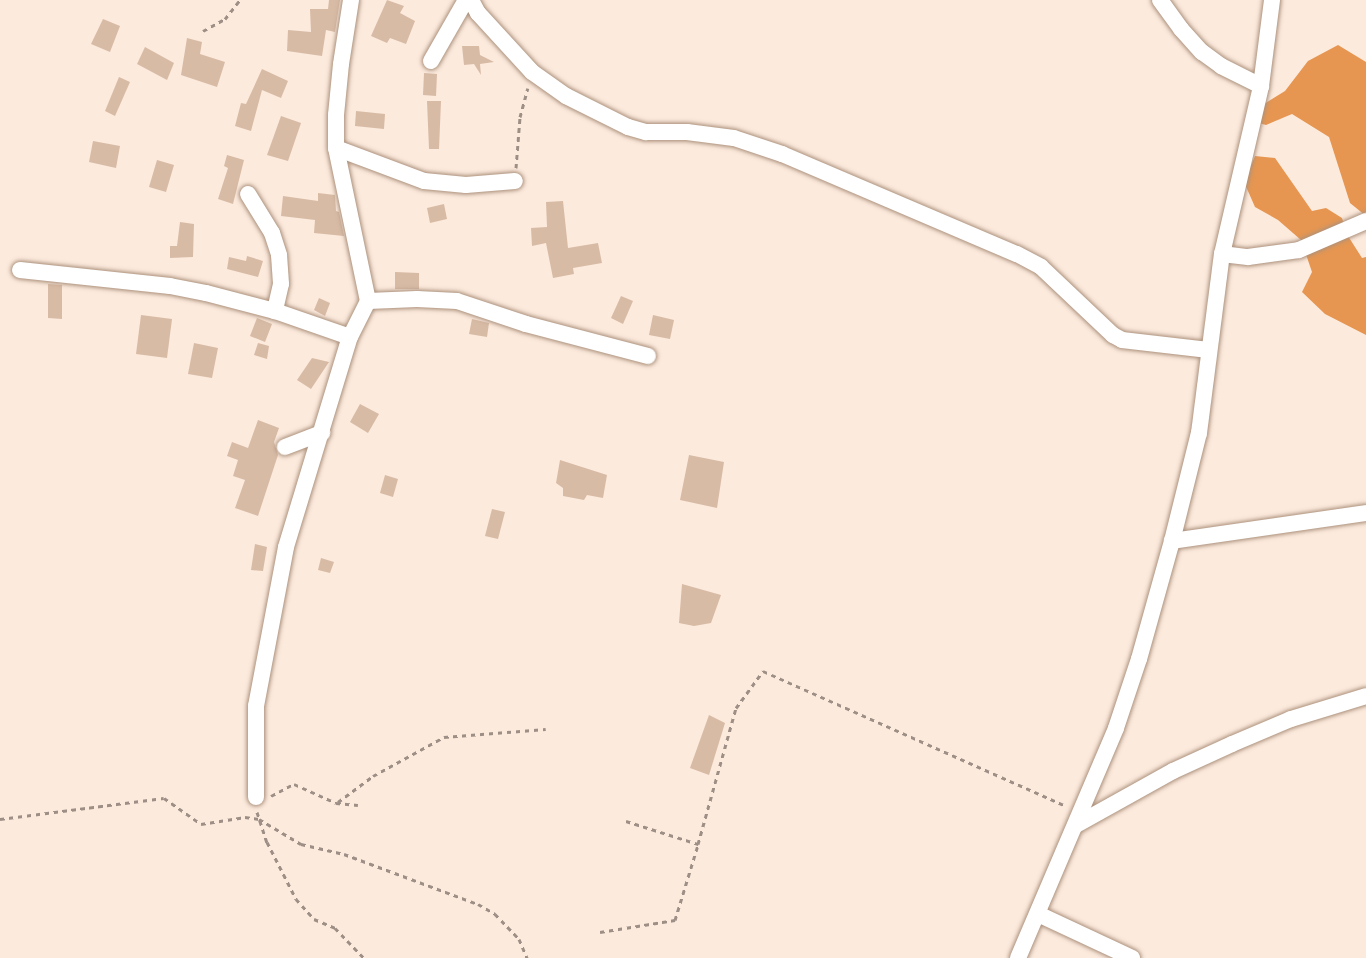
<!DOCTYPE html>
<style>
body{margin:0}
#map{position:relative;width:1366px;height:958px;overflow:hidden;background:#fceadd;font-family:"Varela Round",sans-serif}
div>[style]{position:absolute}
.forest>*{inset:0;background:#e69651}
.building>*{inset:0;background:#d8bba5}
.path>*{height:3px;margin-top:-1.5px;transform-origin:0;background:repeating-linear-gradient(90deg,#9d8f85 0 4.5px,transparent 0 9px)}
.roads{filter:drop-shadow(0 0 2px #ac917c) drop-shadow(0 0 2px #ac917c)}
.minor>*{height:16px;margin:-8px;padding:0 8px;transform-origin:8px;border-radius:8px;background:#fff}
span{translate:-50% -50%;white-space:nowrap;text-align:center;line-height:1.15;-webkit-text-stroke:4.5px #fceadd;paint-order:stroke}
</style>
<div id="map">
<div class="forest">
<div style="clip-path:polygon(1338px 45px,1366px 62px,1366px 216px,1350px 203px,1329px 137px,1292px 114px,1266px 125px,1255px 122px,1256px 109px,1285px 91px,1308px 61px)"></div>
<div style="clip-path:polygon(1255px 156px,1275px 158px,1312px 211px,1326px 208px,1342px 218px,1348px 236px,1362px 258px,1366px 257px,1366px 335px,1325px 314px,1302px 292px,1312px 272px,1301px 240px,1278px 220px,1255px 207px,1244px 182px)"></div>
</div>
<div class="building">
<div style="clip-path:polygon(329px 0,340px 0,335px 32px,326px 30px,322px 56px,287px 51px,288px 30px,311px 32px,310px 9px,328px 9px)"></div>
<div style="clip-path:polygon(387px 0,404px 6px,400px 13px,415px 21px,406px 44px,390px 38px,387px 43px,371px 36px)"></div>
<div style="clip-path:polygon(103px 19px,120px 26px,110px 52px,91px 44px)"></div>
<div style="clip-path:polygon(187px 38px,202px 42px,200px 54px,225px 62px,217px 87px,181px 75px)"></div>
<div style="clip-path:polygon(462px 46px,479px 46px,480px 55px,494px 62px,480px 64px,481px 75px,474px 64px,464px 65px)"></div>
<div style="clip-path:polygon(145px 47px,174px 63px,167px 80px,137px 64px)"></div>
<div style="clip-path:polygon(262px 69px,288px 81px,281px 98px,262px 90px,251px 131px,235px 126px,241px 103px,246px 104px)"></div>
<div style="clip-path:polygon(424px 73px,437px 74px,436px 96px,423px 95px)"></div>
<div style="clip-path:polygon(119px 77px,130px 82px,115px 116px,105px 111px)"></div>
<div style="clip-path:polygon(427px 101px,441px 101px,439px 149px,429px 149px)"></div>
<div style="clip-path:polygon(356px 111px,385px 114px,384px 129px,355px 126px)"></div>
<div style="clip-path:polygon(281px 116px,301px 123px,288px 161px,267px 155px)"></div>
<div style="clip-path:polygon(93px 141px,120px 146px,116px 168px,89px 162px)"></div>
<div style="clip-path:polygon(227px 155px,244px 160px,233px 204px,218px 199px,228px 168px,224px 166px)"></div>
<div style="clip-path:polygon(157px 160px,174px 165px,166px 192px,149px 187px)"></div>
<div style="clip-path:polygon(318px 193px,335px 195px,336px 211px,339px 212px,344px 236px,314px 233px,315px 220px,281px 216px,283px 196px,318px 201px)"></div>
<div style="clip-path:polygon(563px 201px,568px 248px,598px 243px,602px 263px,573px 268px,574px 274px,553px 278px,546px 243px,532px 246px,531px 228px,547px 227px,546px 202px)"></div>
<div style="clip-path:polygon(444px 204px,447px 219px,430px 223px,427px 208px)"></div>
<div style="clip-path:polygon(180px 222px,194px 224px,193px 257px,170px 258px,170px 246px,177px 246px)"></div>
<div style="clip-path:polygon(247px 256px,263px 261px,258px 277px,227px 269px,229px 257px,246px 261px)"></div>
<div style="clip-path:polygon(395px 272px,419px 273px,419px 289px,395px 289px)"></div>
<div style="clip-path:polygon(48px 284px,62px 285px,62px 319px,48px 318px)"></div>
<div style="clip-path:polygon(621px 296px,633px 301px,623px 324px,611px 318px)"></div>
<div style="clip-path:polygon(319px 298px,330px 303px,325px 316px,314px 310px)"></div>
<div style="clip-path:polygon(141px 315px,172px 319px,167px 358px,136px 354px)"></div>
<div style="clip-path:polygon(653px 315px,674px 320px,670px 339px,649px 335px)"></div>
<div style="clip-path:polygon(257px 318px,272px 324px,265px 342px,250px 336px)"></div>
<div style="clip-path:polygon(472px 319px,489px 323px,487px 337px,469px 334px)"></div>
<div style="clip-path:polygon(194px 343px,218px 348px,212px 378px,188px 374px)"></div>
<div style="clip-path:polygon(258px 343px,269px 346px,267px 359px,254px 355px)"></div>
<div style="clip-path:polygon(312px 358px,329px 362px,311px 389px,297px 380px)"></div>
<div style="clip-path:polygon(360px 404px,379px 414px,368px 433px,350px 422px)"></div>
<div style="clip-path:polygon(258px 420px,279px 428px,274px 442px,278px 455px,258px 516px,235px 508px,245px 480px,233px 476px,238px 460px,227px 456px,232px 442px,248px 448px)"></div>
<div style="clip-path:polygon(689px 455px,724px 462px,717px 508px,680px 500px)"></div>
<div style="clip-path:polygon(560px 460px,607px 475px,603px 498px,587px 495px,584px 500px,563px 496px,563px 488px,556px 483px)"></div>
<div style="clip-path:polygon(385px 475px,398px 479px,393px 497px,380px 493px)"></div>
<div style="clip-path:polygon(492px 509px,505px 512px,498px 539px,485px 536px)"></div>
<div style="clip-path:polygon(255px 544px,267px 547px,263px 571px,251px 570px)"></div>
<div style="clip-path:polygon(321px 558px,334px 562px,330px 573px,318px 570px)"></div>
<div style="clip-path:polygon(682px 584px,721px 595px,711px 623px,694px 626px,679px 623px)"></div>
<div style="clip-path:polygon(709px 715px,725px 723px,709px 775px,690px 768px)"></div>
</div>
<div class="path">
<div style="left:203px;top:31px;width:25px;rotate:-29deg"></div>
<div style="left:225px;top:19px;width:24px;rotate:-52deg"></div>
<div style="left:516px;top:168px;width:51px;rotate:-85.5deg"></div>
<div style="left:520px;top:117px;width:30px;rotate:-75deg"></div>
<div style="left:271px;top:796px;width:26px;rotate:-28deg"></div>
<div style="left:294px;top:784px;width:46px;rotate:24.3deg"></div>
<div style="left:336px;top:803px;width:22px;rotate:5deg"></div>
<div style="left:338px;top:802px;width:44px;rotate:-36.6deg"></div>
<div style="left:373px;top:776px;width:81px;rotate:-28.8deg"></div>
<div style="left:444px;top:737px;width:102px;rotate:-4.5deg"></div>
<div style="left:257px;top:812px;width:32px;rotate:72deg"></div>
<div style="left:267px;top:842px;width:64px;rotate:63deg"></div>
<div style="left:296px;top:899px;width:27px;rotate:48deg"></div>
<div style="left:314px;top:919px;width:23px;rotate:23deg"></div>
<div style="left:335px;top:928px;width:42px;rotate:46deg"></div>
<div style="left:0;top:819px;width:165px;rotate:-7.3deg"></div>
<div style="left:164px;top:798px;width:45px;rotate:35.1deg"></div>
<div style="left:201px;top:824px;width:45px;rotate:-9deg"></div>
<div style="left:245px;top:817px;width:14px;rotate:8deg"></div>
<div style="left:259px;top:819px;width:49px;rotate:30.8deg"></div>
<div style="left:301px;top:844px;width:44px;rotate:13.1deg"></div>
<div style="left:344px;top:854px;width:143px;rotate:20.5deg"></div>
<div style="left:478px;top:904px;width:20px;rotate:30deg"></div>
<div style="left:495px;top:914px;width:35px;rotate:46deg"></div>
<div style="left:519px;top:939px;width:21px;rotate:67deg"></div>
<div style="left:626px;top:821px;width:76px;rotate:17.7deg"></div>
<div style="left:698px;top:844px;width:141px;rotate:-74.4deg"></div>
<div style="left:736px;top:708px;width:46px;rotate:-53.9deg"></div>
<div style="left:763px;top:671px;width:332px;rotate:24deg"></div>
<div style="left:600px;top:932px;width:76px;rotate:-9.1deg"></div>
<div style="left:675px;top:920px;width:78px;rotate:-73deg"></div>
</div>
<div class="roads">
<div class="minor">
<div style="left:471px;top:0;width:15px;rotate:62deg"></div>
<div style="left:478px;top:13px;width:80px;rotate:47.5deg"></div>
<div style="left:532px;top:72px;width:42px;rotate:35.2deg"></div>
<div style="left:566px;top:96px;width:69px;rotate:26.6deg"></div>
<div style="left:628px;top:127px;width:19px;rotate:16deg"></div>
<div style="left:646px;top:132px;width:41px"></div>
<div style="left:687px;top:132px;width:47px;rotate:7.3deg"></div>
<div style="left:734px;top:138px;width:51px;rotate:18.4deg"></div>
<div style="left:782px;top:154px;width:255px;rotate:23.1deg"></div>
<div style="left:1017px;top:254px;width:27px;rotate:28deg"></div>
<div style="left:1041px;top:267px;width:99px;rotate:43.4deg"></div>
<div style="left:1113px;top:335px;width:10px;rotate:29deg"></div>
<div style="left:1122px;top:340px;width:87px;rotate:6.6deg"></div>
<div style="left:1160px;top:0;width:36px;rotate:54deg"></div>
<div style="left:1181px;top:29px;width:31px;rotate:48deg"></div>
<div style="left:1202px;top:52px;width:24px;rotate:36deg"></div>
<div style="left:1221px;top:66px;width:45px;rotate:26.6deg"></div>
<div style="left:431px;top:61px;width:70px;rotate:-60.2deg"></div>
<div style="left:336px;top:148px;width:94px;rotate:20.6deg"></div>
<div style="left:424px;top:181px;width:42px;rotate:5.4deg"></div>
<div style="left:466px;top:185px;width:49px;rotate:-4.7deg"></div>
<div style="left:248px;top:194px;width:46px;rotate:58.4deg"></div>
<div style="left:272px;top:233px;width:23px;rotate:72deg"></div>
<div style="left:279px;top:255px;width:29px;rotate:86deg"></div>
<div style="left:281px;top:284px;width:28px;rotate:103deg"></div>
<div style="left:1222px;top:254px;width:26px;rotate:7deg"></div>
<div style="left:1248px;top:257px;width:51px;rotate:-7.8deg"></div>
<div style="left:1299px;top:250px;width:73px;rotate:-23.4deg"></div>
<div style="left:20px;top:270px;width:151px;rotate:6.1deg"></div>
<div style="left:170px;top:286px;width:37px;rotate:11deg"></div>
<div style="left:206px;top:293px;width:71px;rotate:14.6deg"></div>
<div style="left:275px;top:311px;width:79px;rotate:19.1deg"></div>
<div style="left:368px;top:301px;width:49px;rotate:-2.3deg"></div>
<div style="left:417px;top:299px;width:40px;rotate:2.9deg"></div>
<div style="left:457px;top:301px;width:73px;rotate:18.4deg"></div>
<div style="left:526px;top:324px;width:126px;rotate:14.7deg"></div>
<div style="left:285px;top:447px;width:40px;rotate:-21deg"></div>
<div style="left:1172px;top:541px;width:196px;rotate:-8.2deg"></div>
<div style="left:256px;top:797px;width:91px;rotate:-90deg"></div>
<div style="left:256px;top:706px;width:162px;rotate:-79.3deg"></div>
<div style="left:286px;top:547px;width:220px;rotate:-73.1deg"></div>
<div style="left:350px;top:337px;width:40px;rotate:-63.4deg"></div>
<div style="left:368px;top:301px;width:156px;rotate:-101.8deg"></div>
<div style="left:336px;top:148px;width:33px;rotate:-90deg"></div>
<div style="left:336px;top:115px;width:51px;rotate:-84.4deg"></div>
<div style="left:341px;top:64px;width:65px;rotate:-81.1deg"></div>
<div style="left:1076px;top:825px;width:111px;rotate:-29.1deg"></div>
<div style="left:1173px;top:771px;width:65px;rotate:-24.6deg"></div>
<div style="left:1232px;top:744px;width:64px;rotate:-23deg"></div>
<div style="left:1291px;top:719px;width:78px;rotate:-17deg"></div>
<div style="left:1038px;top:914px;width:104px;rotate:25.1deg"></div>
<div style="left:1018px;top:958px;width:250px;rotate:-66.9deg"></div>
<div style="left:1116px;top:728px;width:73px;rotate:-71.6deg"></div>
<div style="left:1139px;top:659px;width:123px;rotate:-74.4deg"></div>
<div style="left:1172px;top:541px;width:111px;rotate:-76deg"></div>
<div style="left:1199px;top:433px;width:180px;rotate:-82.7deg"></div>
<div style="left:1222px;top:254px;width:172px;rotate:-76.9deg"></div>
<div style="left:1261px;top:86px;width:87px;rotate:-82.7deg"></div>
</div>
</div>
</div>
